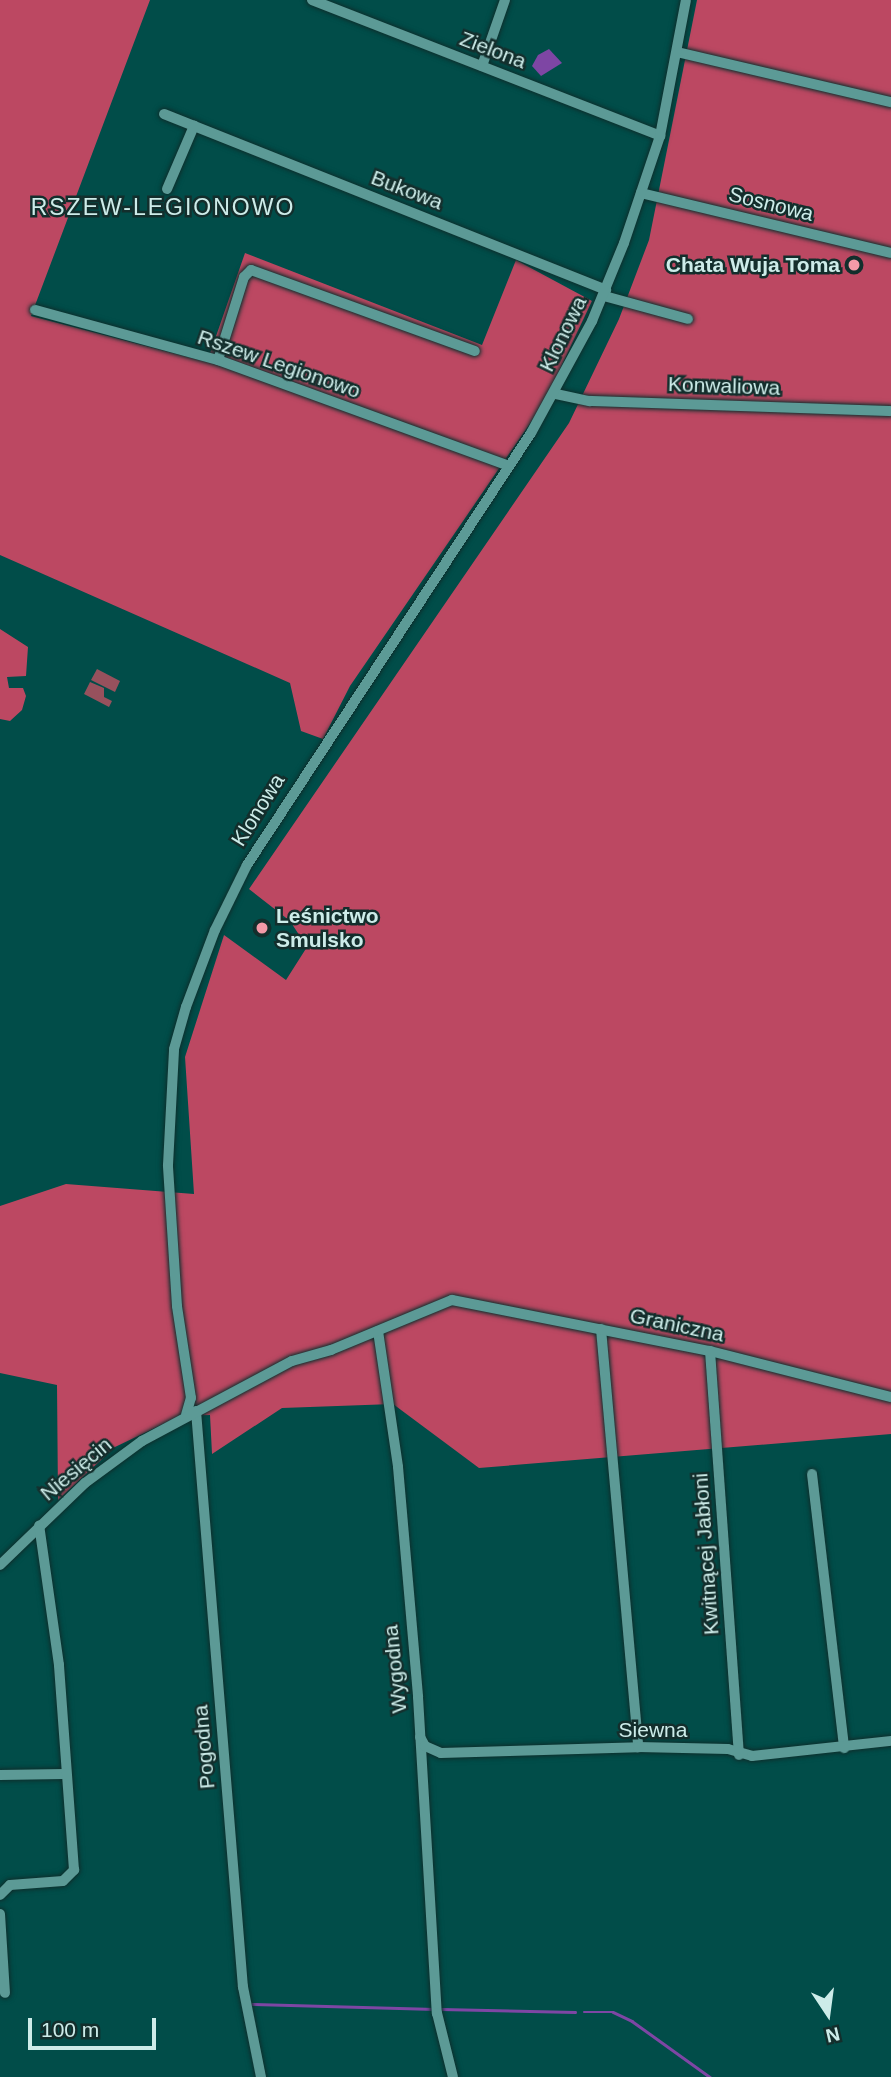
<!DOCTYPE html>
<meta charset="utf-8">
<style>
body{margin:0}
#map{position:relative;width:891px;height:2077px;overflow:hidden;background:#014d49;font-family:Arial,sans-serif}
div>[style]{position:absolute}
.green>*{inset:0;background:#97515d}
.forest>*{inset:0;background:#bc4862}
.water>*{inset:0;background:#7e46a4}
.stream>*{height:2.5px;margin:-1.25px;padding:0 1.25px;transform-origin:1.25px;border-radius:1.25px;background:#7e46a4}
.roads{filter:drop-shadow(0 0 2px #0d2f2d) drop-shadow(0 0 2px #0d2f2d)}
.minor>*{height:10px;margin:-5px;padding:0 5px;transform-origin:5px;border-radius:5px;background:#5c9a96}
.dots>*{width:19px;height:19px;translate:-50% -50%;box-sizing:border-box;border:4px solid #132e2c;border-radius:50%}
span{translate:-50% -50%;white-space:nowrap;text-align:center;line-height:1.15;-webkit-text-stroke:5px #132e2c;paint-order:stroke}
.street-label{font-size:21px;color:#cdece9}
.poi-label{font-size:21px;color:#cdece9;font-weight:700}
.right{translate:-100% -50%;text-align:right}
.left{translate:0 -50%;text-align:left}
.neighbourhood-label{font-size:23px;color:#cdece9;letter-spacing:2px}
.north{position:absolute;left:793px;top:1979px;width:70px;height:70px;-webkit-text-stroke:5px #132e2c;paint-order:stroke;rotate:167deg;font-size:19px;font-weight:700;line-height:28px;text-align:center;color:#cdece9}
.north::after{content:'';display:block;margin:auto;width:24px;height:32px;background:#cdece9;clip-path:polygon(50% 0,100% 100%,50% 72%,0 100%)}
.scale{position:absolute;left:28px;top:2018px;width:128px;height:32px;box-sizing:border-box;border:4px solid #cdece9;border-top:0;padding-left:9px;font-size:21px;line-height:24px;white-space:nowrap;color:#cdece9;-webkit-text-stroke:5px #132e2c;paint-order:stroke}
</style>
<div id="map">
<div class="green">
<div style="clip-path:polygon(97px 669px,120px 681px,115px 692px,91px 680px)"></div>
<div style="clip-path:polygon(90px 682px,104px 688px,104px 697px,112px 701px,109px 707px,84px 694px)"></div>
</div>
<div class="forest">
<div style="clip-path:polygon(0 0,150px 0,31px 316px,207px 362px,245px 253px,482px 345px,516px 260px,592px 301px,544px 403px,350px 686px,323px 739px,301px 731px,290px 683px,0 555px)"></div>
<div style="clip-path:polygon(697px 0,891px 0,891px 1434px,479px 1468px,393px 1404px,282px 1408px,212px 1454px,210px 1415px,180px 1416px,115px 1447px,58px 1500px,57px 1385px,0 1373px,0 1206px,66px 1184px,194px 1194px,185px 1057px,224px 935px,286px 980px,307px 947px,290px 921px,249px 889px,569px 423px,619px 319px,649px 240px)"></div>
<div style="clip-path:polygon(0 629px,28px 647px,26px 676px,7px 677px,9px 688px,23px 688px,26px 696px,22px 710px,10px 721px,0 719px)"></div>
</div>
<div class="water">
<div style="clip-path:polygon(549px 49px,562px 63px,541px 76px,532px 66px,538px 55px)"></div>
</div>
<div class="stream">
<div style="left:252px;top:2004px;width:183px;rotate:1.6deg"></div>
<div style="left:441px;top:2009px;width:134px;rotate:1.3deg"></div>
<div style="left:584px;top:2012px;width:29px"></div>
<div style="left:613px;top:2012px;width:21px;rotate:25deg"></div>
<div style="left:632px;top:2021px;width:96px;rotate:35.7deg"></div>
</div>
<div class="roads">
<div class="minor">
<div style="left:312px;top:0;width:374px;rotate:21.3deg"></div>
<div style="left:677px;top:52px;width:220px;rotate:13.2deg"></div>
<div style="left:482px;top:66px;width:70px;rotate:-70.8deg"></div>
<div style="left:164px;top:114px;width:476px;rotate:21.7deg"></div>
<div style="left:167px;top:189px;width:69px;rotate:-66.8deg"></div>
<div style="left:641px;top:193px;width:257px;rotate:13.5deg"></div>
<div style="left:604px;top:296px;width:87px;rotate:15.3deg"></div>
<div style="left:35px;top:310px;width:190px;rotate:15.3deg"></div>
<div style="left:218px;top:360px;width:307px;rotate:20deg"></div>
<div style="left:218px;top:360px;width:87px;rotate:-72.6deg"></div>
<div style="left:244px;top:277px;width:10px;rotate:-45deg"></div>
<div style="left:251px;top:270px;width:238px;rotate:19.9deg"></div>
<div style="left:556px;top:394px;width:35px;rotate:12deg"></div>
<div style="left:590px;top:401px;width:301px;rotate:1.9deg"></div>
<div style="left:601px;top:1329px;width:420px;rotate:84.9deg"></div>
<div style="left:378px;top:1331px;width:137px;rotate:81.6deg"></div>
<div style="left:398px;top:1467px;width:231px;rotate:85deg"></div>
<div style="left:418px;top:1697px;width:317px;rotate:86.6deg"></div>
<div style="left:437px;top:2013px;width:66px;rotate:76deg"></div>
<div style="left:710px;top:1351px;width:405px;rotate:85.9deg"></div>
<div style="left:196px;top:1411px;width:578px;rotate:85.34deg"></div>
<div style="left:243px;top:1987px;width:92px;rotate:78.7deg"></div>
<div style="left:186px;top:1415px;width:18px;rotate:-74deg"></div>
<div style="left:191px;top:1398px;width:93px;rotate:-98.7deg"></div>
<div style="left:177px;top:1306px;width:141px;rotate:-93.7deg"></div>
<div style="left:168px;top:1165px;width:116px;rotate:-87deg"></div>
<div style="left:174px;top:1049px;width:44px;rotate:-74.1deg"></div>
<div style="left:186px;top:1007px;width:82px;rotate:-69.4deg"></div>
<div style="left:215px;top:930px;width:72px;rotate:-63.8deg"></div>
<div style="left:247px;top:865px;width:517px;rotate:-56.68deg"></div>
<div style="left:531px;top:433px;width:128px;rotate:-61.4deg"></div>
<div style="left:592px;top:321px;width:84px;rotate:-67.7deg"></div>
<div style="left:624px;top:243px;width:113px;rotate:-71.4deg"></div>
<div style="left:660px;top:136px;width:138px;rotate:-79.2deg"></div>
<div style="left:812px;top:1474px;width:276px;rotate:83.3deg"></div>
<div style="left:0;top:1565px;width:118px;rotate:-44deg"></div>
<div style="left:85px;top:1483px;width:71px;rotate:-36.4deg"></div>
<div style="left:142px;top:1441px;width:170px;rotate:-28.1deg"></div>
<div style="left:292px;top:1361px;width:41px;rotate:-15.8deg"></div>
<div style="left:331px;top:1350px;width:131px;rotate:-22.5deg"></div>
<div style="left:452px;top:1300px;width:263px;rotate:11.2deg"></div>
<div style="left:710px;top:1351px;width:187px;rotate:14.3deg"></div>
<div style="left:420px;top:1737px;width:10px;rotate:61deg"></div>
<div style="left:425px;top:1746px;width:17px;rotate:24deg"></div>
<div style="left:441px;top:1753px;width:197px;rotate:-1.7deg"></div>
<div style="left:638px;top:1747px;width:90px;rotate:1.3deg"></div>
<div style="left:728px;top:1749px;width:25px;rotate:16deg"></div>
<div style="left:752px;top:1756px;width:140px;rotate:-6.2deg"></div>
<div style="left:0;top:1775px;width:64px;rotate:-0.9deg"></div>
<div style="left:0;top:1895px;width:14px;rotate:-45deg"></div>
<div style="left:10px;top:1885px;width:53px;rotate:-4.3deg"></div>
<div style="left:63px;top:1881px;width:16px;rotate:-45deg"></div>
<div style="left:74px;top:1870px;width:206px;rotate:-94.2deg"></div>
<div style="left:59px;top:1665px;width:141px;rotate:-98.1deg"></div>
<div style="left:0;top:1914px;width:79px;rotate:86.4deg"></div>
</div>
</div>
<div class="dots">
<div style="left:854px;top:265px;background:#f39aa8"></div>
<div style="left:262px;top:928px;background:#f39aa8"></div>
</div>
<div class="street-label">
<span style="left:493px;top:50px;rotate:21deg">Zielona</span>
<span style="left:407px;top:190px;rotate:21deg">Bukowa</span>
<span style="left:771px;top:204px;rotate:14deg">Sosnowa</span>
<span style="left:563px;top:334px;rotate:-64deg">Klonowa</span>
<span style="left:279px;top:364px;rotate:19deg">Rszew Legionowo</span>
<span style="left:724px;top:386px;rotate:2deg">Konwaliowa</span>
<span style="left:258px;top:810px;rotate:-58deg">Klonowa</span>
<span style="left:677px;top:1325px;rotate:12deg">Graniczna</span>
<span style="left:76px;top:1469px;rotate:-40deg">Niesięcin</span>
<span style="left:706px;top:1554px;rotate:-94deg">Kwitnącej Jabłoni</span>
<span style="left:395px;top:1669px;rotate:-96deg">Wygodna</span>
<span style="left:653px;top:1730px">Siewna</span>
<span style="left:204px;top:1747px;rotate:-95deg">Pogodna</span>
</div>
<div class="poi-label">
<span class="right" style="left:840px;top:265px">Chata Wuja Toma</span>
<span class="left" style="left:276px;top:928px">Leśnictwo<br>Smulsko</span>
</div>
<div class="neighbourhood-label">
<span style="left:163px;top:207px">RSZEW-LEGIONOWO</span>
</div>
<div class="north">N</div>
<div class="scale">100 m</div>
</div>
